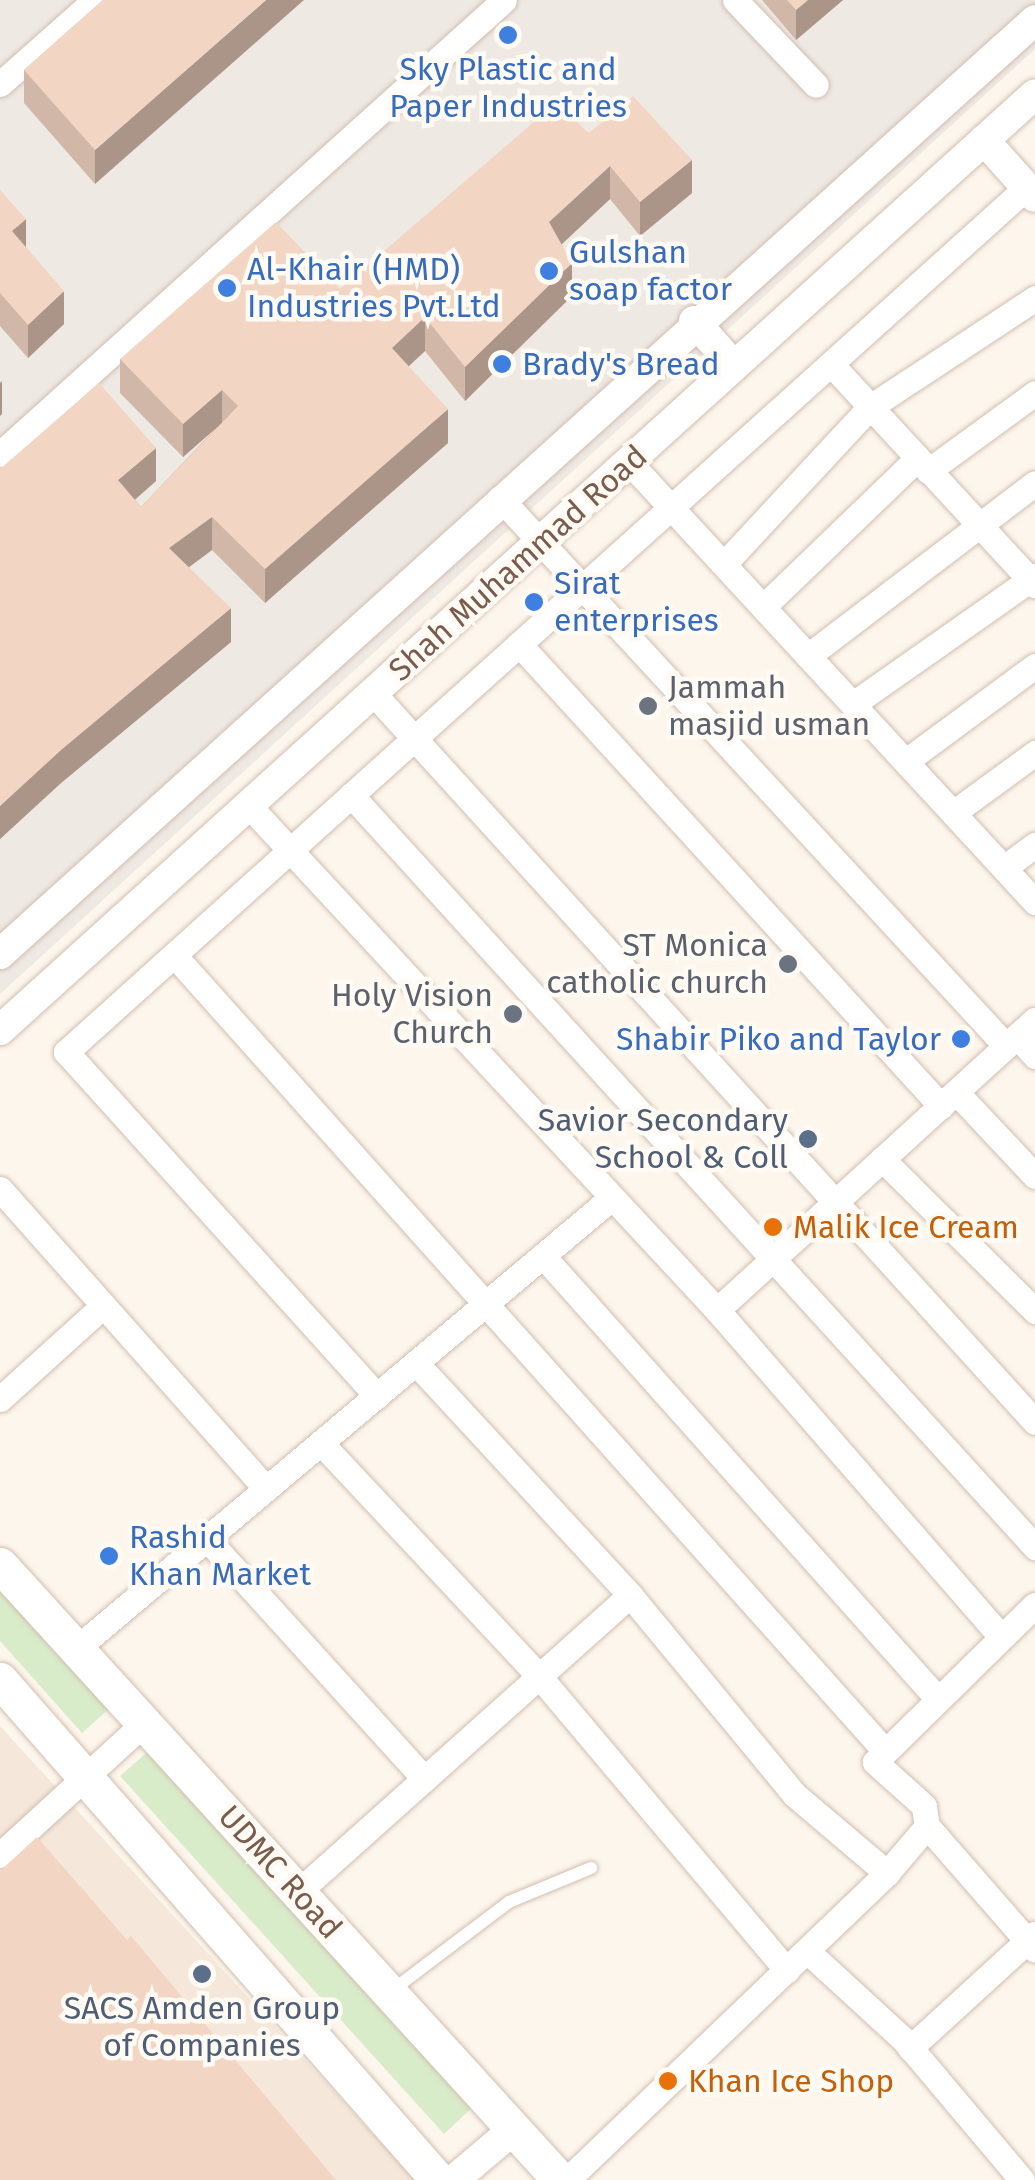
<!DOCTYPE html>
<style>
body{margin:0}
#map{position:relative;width:1035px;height:2180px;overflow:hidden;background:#fdf6ec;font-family:"Fira Sans",sans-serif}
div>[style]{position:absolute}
.residential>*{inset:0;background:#f5e8da}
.industrial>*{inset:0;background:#efe9e4}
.green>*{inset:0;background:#d8ecc9}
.roads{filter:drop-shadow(0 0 2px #d1beb0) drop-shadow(0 0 2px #d1beb0)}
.service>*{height:12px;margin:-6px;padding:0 6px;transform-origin:6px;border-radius:6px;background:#fff}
.minor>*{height:25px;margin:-12.5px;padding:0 12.5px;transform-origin:12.5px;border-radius:12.5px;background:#fff}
.tertiary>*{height:30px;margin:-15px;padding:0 15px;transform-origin:15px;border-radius:15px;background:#fff}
.secondary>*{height:35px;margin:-17.5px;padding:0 17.5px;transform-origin:17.5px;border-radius:17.5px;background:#fff}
.wall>*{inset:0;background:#d1b7a8}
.shaded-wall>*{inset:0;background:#aa9588}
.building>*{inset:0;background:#f3d5c3}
.dots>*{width:28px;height:28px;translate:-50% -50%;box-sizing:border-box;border:5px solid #fffaf3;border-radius:50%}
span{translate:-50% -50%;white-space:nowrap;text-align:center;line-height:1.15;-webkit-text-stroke:9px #fffaf3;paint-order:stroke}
.shop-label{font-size:32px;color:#366cbe}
.left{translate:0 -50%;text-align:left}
.right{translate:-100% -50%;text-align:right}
.street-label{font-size:32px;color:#7a5c4d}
.worship-label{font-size:32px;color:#5b616d}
.service-label{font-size:32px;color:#4e5e75}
.food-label{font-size:32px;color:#c56008}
</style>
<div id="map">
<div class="residential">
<div style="clip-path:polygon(0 1726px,415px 2180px,0 2180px)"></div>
</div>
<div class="industrial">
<div style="clip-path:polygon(0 0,1035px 0,1035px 49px,0 994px)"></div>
</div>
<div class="green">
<div style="clip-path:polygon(0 1584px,110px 1708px,82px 1733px,0 1641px)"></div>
<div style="clip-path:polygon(152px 1748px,475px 2105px,444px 2134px,120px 1776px)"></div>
</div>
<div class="roads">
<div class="service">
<div style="left:390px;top:1992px;width:149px;rotate:-37.1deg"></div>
<div style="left:509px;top:1902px;width:89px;rotate:-22.5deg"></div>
</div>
<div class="minor">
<div style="left:735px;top:0;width:117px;rotate:46.4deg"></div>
<div style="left:0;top:84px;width:127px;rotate:-41.5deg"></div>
<div style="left:831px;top:364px;width:301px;rotate:47.3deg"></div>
<div style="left:0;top:454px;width:678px;rotate:-42.01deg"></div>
<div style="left:629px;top:462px;width:599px;rotate:47.3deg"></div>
<div style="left:928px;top:471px;width:132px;rotate:-36.1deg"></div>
<div style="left:500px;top:498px;width:746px;rotate:47.28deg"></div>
<div style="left:724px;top:564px;width:214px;rotate:-47.1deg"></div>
<div style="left:870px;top:407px;width:198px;rotate:-33.4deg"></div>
<div style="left:763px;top:607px;width:214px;rotate:-43.9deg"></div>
<div style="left:519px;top:644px;width:626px;rotate:47.59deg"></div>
<div style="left:808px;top:656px;width:285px;rotate:-37.3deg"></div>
<div style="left:374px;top:694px;width:983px;rotate:47.76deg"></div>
<div style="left:853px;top:704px;width:223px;rotate:-35.1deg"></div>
<div style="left:906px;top:761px;width:160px;rotate:-36.4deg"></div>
<div style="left:351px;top:795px;width:1017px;rotate:47.71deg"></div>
<div style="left:250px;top:807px;width:686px;rotate:47.13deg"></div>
<div style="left:717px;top:1310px;width:430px;rotate:49deg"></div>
<div style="left:953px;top:813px;width:102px;rotate:-36.2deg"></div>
<div style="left:1004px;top:868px;width:39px;rotate:-37deg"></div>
<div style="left:174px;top:955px;width:1067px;rotate:48.23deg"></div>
<div style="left:1017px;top:1036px;width:27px;rotate:48deg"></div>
<div style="left:956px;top:1092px;width:115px;rotate:46.8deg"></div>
<div style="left:882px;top:1159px;width:216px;rotate:44.8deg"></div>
<div style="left:0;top:1189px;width:401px;rotate:48.4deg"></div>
<div style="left:543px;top:1256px;width:592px;rotate:48.29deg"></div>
<div style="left:717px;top:1310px;width:430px;rotate:-42.4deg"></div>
<div style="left:416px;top:1363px;width:316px;rotate:47.3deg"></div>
<div style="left:630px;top:1595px;width:259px;rotate:50.5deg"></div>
<div style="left:795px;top:1795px;width:121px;rotate:40.3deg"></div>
<div style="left:377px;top:1396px;width:464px;rotate:-132.1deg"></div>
<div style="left:66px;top:1052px;width:1292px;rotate:-41.99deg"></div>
<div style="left:0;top:1399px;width:139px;rotate:-42.1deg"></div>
<div style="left:321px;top:1443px;width:319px;rotate:46.9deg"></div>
<div style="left:539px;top:1676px;width:385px;rotate:49.9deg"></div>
<div style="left:207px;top:1539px;width:324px;rotate:47.8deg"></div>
<div style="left:77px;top:1648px;width:697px;rotate:-40.11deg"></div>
<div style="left:927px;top:1826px;width:164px;rotate:48.9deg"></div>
<div style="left:0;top:1855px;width:195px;rotate:-42.5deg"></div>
<div style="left:299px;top:1891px;width:444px;rotate:-41.8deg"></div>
<div style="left:807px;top:1951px;width:132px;rotate:42.5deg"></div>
<div style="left:904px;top:2040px;width:183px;rotate:49.9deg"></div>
<div style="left:910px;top:2048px;width:169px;rotate:-42.4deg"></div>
<div style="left:567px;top:2180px;width:443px;rotate:-43.8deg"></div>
<div style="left:887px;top:1873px;width:62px;rotate:-49.6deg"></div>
<div style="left:927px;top:1826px;width:20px;rotate:-99deg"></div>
<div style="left:924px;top:1806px;width:66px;rotate:-138.1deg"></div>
<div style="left:875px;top:1762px;width:224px;rotate:-44.5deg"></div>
</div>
<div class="tertiary">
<div style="left:984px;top:140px;width:76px;rotate:48.2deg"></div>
<div style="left:694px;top:321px;width:60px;rotate:48.4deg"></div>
<div style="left:0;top:954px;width:1394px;rotate:-42.06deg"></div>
<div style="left:0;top:1030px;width:1395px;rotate:-42.12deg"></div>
<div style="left:454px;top:2180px;width:77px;rotate:-40.3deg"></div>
</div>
<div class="secondary">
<div style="left:0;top:1565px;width:832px;rotate:47.68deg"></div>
<div style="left:0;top:1680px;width:665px;rotate:48.78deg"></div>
</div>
</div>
<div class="wall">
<div style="clip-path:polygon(103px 0,95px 184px,24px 103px,24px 70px)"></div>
<div style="clip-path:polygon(762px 0,843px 0,796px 40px)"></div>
<div style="clip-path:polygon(589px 133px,692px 193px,640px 236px,610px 199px,562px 244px,572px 296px,465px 401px,425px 351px,408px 366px,448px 443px,265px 603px,212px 550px,189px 567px,231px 642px,61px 783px,0 839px,0 469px,156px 481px,135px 500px,141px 507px,217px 427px,183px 457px,120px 393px,120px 359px,340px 289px)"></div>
<div style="clip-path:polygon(0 190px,26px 247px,64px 324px,28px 358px,0 326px)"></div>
</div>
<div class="shaded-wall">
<div style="clip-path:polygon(266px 0,304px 0,95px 184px,95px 150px)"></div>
<div style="clip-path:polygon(808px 0,843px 0,796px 40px,796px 10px)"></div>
<div style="clip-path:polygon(692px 160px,692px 193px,640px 236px,640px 202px)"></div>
<div style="clip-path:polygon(610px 166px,610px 199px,549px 256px,549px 222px)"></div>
<div style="clip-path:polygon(26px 219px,26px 252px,12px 231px)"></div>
<div style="clip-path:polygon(572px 263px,572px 296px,465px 401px,465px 367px)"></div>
<div style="clip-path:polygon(64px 291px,64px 324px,28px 358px,28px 325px)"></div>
<div style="clip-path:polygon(425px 317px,425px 351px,392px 382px,392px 348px)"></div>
<div style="clip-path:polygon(2px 381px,2px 414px,0 416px,0 383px)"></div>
<div style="clip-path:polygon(222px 390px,222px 423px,183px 457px,183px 424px)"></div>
<div style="clip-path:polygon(448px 409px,448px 443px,265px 603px,265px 569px)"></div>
<div style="clip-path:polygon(156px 448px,156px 481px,118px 514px,118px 480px)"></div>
<div style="clip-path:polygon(212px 517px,212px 550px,169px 582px,169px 548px)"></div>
<div style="clip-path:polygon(231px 608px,231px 642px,61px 783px,0 839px,0 806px,61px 750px)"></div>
</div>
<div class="building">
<div style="clip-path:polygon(103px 0,266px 0,95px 150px,24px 70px)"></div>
<div style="clip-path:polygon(787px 0,808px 0,796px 10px)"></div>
<div style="clip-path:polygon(633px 96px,692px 160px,640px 202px,610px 166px,549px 222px,572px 263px,465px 367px,425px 317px,392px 348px,448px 409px,265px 569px,212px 517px,169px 548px,231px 608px,61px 750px,0 806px,0 469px,99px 383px,156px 448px,118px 480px,141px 507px,238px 406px,222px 390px,183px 424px,120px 359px,276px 222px,340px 289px,556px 103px,589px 133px)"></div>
<div style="clip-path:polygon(0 190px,26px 219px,12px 231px,64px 291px,28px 325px,0 293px)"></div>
<div style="clip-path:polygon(37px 1837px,127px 1940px,131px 1936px,336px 2180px,0 2180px,0 1871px)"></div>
</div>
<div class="dots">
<div style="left:508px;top:35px;background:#3f7fe0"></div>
<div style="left:549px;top:271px;background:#3f7fe0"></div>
<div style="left:227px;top:288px;background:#3f7fe0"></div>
<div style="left:502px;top:364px;background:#3f7fe0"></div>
<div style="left:534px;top:602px;background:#3f7fe0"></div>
<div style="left:648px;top:706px;background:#6b7280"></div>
<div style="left:788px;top:964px;background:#6b7280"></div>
<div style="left:513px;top:1014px;background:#6b7280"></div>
<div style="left:961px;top:1039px;background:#3f7fe0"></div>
<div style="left:808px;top:1139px;background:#5c6f8a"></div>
<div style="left:773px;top:1227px;background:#e8710a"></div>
<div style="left:109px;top:1556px;background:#3f7fe0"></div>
<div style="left:202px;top:1974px;background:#5c6f8a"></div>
<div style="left:668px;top:2081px;background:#e8710a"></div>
</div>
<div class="shop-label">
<span style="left:508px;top:88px">Sky Plastic and<br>Paper Industries</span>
<span class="left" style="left:569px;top:271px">Gulshan<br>soap factor</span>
<span class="left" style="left:247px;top:288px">Al-Khair (HMD)<br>Industries Pvt.Ltd</span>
<span class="left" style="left:522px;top:364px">Brady's Bread</span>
<span class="left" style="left:554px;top:602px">Sirat<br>enterprises</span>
<span class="right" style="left:941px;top:1039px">Shabir Piko and Taylor</span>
<span class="left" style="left:129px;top:1556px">Rashid<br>Khan Market</span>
</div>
<div class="street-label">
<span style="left:518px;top:563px;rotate:-42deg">Shah Muhammad Road</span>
<span style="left:280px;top:1872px;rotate:48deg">UDMC Road</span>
</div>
<div class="worship-label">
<span class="left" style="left:668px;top:706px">Jammah<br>masjid usman</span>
<span class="right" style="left:768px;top:964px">ST Monica<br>catholic church</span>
<span class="right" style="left:493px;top:1014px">Holy Vision<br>Church</span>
</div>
<div class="service-label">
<span class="right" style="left:788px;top:1139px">Savior Secondary<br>School &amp; Coll</span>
<span style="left:202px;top:2027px">SACS Amden Group<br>of Companies</span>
</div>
<div class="food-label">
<span class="left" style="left:793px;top:1227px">Malik Ice Cream</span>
<span class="left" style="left:688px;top:2081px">Khan Ice Shop</span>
</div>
</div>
